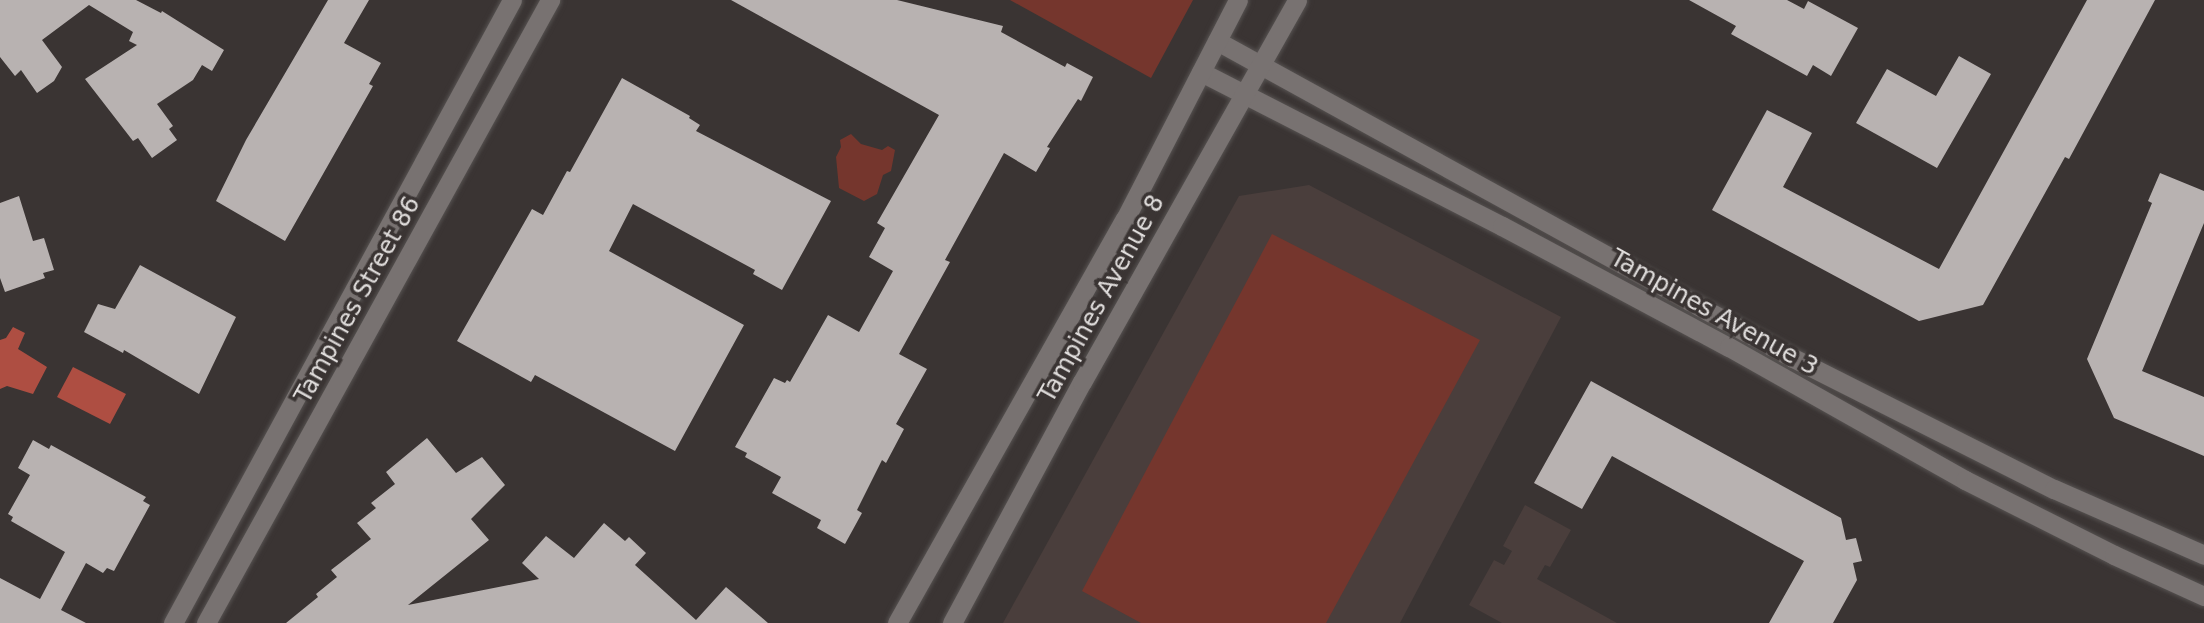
<!DOCTYPE html>
<style>
body{margin:0}
#map{position:relative;width:2204px;height:623px;overflow:hidden;background:#3a3433;font-family:"DejaVu Sans",sans-serif}
div>[style]{position:absolute}
.built>*{inset:0;background:#4a3e3c}
.green>*{inset:0;background:#75362d}
.water>*{inset:0;background:#ae4e42}
.building>*{inset:0;background:#b8b2b1}
.roads{filter:drop-shadow(0 0 2px #565251) drop-shadow(0 0 2px #565251)}
.minor>*{height:19px;margin:-9.5px;padding:0 9.5px;transform-origin:9.5px;border-radius:9.5px;background:#787271}
.tertiary>*{height:19px;margin:-9.5px;padding:0 9.5px;transform-origin:9.5px;border-radius:9.5px;background:#787271}
span{translate:-50% -50%;white-space:nowrap;text-align:center;line-height:1.15;-webkit-text-stroke:7px #3a3433;paint-order:stroke}
.street-label{font-size:24px;color:#e0dddc}
</style>
<div id="map">
<div class="built">
<div style="clip-path:polygon(1309px 185px,1561px 317px,1400px 623px,1003px 623px,1239px 196px)"></div>
<div style="clip-path:polygon(1525px 505px,1571px 530px,1550px 567px,1545px 565px,1537px 579px,1617px 623px,1502px 623px,1469px 605px,1494px 560px,1504px 565px,1512px 551px,1503px 546px)"></div>
</div>
<div class="green">
<div style="clip-path:polygon(1010px 0,1193px 0,1151px 78px)"></div>
<div style="clip-path:polygon(851px 134px,861px 144px,882px 150px,888px 146px,895px 150px,891px 171px,883px 175px,877px 194px,864px 201px,839px 188px,836px 157px,841px 147px,840px 140px)"></div>
<div style="clip-path:polygon(1272px 234px,1480px 340px,1326px 623px,1141px 623px,1082px 591px)"></div>
</div>
<div class="water">
<div style="clip-path:polygon(13px 327px,25px 333px,18px 349px,47px 367px,33px 394px,7px 386px,0 389px,0 340px,6px 338px)"></div>
<div style="clip-path:polygon(73px 367px,126px 394px,110px 424px,57px 397px)"></div>
</div>
<div class="building">
<div style="clip-path:polygon(0 0,136px 0,161px 13px,162px 11px,224px 50px,212px 71px,202px 65px,193px 80px,157px 104px,173px 126px,169px 129px,177px 140px,152px 158px,138px 138px,133px 141px,85px 79px,137px 45px,129px 41px,133px 32px,89px 5px,42px 40px,62px 67px,54px 81px,37px 93px,21px 70px,15px 76px,0 57px)"></div>
<div style="clip-path:polygon(328px 0,369px 0,344px 43px,381px 63px,369px 84px,373px 86px,285px 241px,216px 201px,246px 140px)"></div>
<div style="clip-path:polygon(731px 0,897px 0,1003px 26px,1001px 32px,1065px 67px,1067px 63px,1093px 77px,1081px 101px,1078px 99px,1047px 147px,1050px 148px,1036px 172px,1004px 153px,945px 260px,950px 262px,899px 354px,927px 369px,896px 424px,904px 429px,886px 463px,882px 460px,857px 510px,862px 513px,845px 544px,817px 528px,821px 520px,772px 493px,781px 477px,745px 457px,747px 453px,735px 447px,774px 378px,785px 383px,787px 380px,790px 382px,828px 315px,859px 332px,893px 271px,869px 257px,885px 228px,877px 223px,939px 115px)"></div>
<div style="clip-path:polygon(1689px 0,1787px 0,1804px 9px,1808px 1px,1858px 28px,1831px 76px,1813px 65px,1807px 76px,1731px 34px,1736px 26px)"></div>
<div style="clip-path:polygon(2087px 0,2155px 0,2069px 159px,2065px 157px,1983px 305px,1919px 321px,1712px 210px,1767px 110px,1812px 133px,1783px 187px,1939px 269px)"></div>
<div style="clip-path:polygon(1959px 56px,1991px 74px,1937px 168px,1856px 123px,1887px 69px,1936px 96px)"></div>
<div style="clip-path:polygon(622px 78px,690px 116px,689px 118px,700px 125px,696px 131px,831px 201px,782px 290px,753px 274px,755px 270px,633px 204px,609px 251px,744px 325px,675px 451px,535px 375px,531px 382px,457px 341px,532px 209px,543px 215px,567px 171px,570px 172px)"></div>
<div style="clip-path:polygon(2160px 173px,2204px 191px,2204px 223px,2142px 371px,2204px 397px,2204px 456px,2114px 418px,2087px 359px,2152px 203px,2148px 201px)"></div>
<div style="clip-path:polygon(19px 196px,33px 241px,44px 238px,54px 270px,43px 273px,45px 278px,5px 292px,0 278px,0 203px)"></div>
<div style="clip-path:polygon(140px 265px,236px 317px,199px 394px,124px 350px,123px 353px,84px 332px,98px 304px,115px 309px)"></div>
<div style="clip-path:polygon(1591px 381px,1841px 518px,1846px 540px,1856px 538px,1862px 561px,1853px 563px,1857px 580px,1833px 623px,1769px 623px,1804px 561px,1612px 456px,1582px 509px,1534px 483px)"></div>
<div style="clip-path:polygon(427px 438px,456px 473px,482px 457px,505px 485px,471px 519px,489px 540px,408px 605px,539px 579px,522px 563px,546px 536px,574px 558px,604px 523px,625px 541px,629px 537px,646px 553px,635px 565px,696px 620px,726px 587px,768px 623px,286px 623px,318px 597px,316px 594px,337px 577px,331px 570px,371px 539px,357px 523px,376px 508px,371px 503px,395px 484px,386px 472px)"></div>
<div style="clip-path:polygon(33px 440px,49px 449px,51px 445px,146px 497px,143px 501px,150px 505px,114px 571px,107px 568px,103px 573px,86px 563px,61px 610px,86px 623px,0 623px,0 578px,40px 599px,65px 552px,11px 521px,13px 517px,8px 514px,30px 475px,18px 468px)"></div>
</div>
<div class="roads">
<div class="minor">
<div style="left:173px;top:623px;width:709px;rotate:-61.45deg"></div>
<div style="left:206px;top:623px;width:712px;rotate:-61.09deg"></div>
</div>
<div class="tertiary">
<div style="left:1217px;top:41px;width:657px;rotate:28.83deg"></div>
<div style="left:1793px;top:358px;width:292px;rotate:26.7deg"></div>
<div style="left:2054px;top:489px;width:164px;rotate:23.7deg"></div>
<div style="left:1201px;top:72px;width:338px;rotate:27.1deg"></div>
<div style="left:1502px;top:226px;width:257px;rotate:28.1deg"></div>
<div style="left:1729px;top:347px;width:271px;rotate:29.4deg"></div>
<div style="left:1965px;top:480px;width:167px;rotate:26.7deg"></div>
<div style="left:2114px;top:555px;width:99px;rotate:24.5deg"></div>
<div style="left:897px;top:623px;width:464px;rotate:-60.6deg"></div>
<div style="left:1125px;top:219px;width:246px;rotate:-62.7deg"></div>
<div style="left:952px;top:623px;width:274px;rotate:-61.7deg"></div>
<div style="left:1082px;top:382px;width:438px;rotate:-60.6deg"></div>
</div>
</div>
<div class="street-label">
<span style="left:1102px;top:299px;rotate:-61deg">Tampines Avenue 8</span>
<span style="left:358px;top:300px;rotate:-61deg">Tampines Street 86</span>
<span style="left:1714px;top:313px;rotate:29deg">Tampines Avenue 3</span>
</div>
</div>
